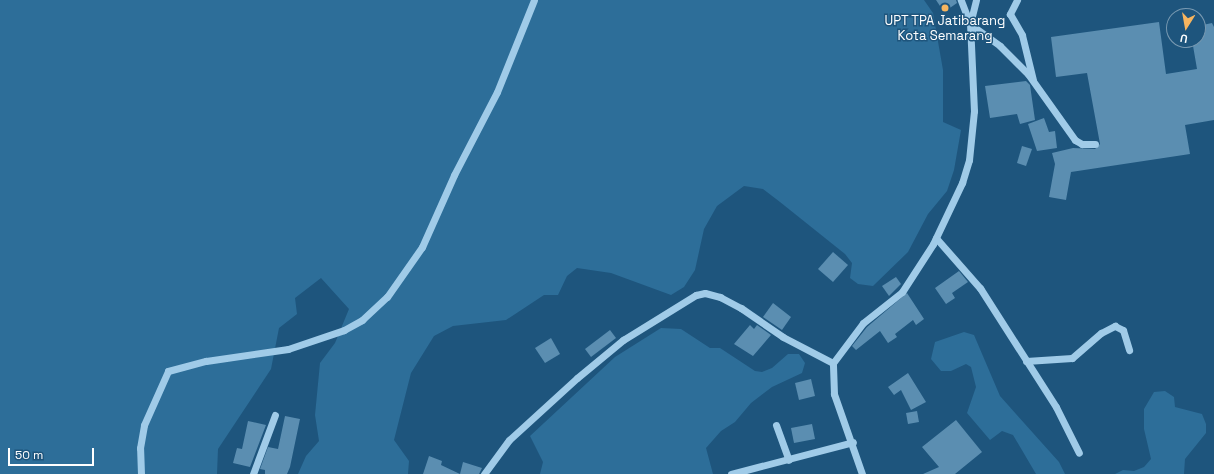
<!DOCTYPE html>
<style>
body{margin:0}
#map{position:relative;width:1214px;height:474px;overflow:hidden;background:#1e557d;font-family:"Space Grotesk",sans-serif}
div>[style]{position:absolute}
.green>*{inset:0;background:#2d6e99}
.building>*{inset:0;background:#5b8eb1}
.minor>*{height:7px;margin:-3.5px;padding:0 3.5px;transform-origin:3.5px;border-radius:3.5px;background:#a0cbe8}
.dots>*{width:11px;height:11px;translate:-50% -50%;box-sizing:border-box;border:2px solid #1e557d;border-radius:50%}
span{translate:-50% -50%;white-space:nowrap;text-align:center;line-height:1.15;-webkit-text-stroke:3px #1e557d;paint-order:stroke}
.poi-label{font-size:13px;color:#fff}
.north{position:absolute;left:1166px;top:8px;width:40px;height:40px;box-sizing:border-box;background:#1e557d;border:1px solid #7899b1;border-radius:50%;rotate:191deg;font-size:11px;font-weight:700;line-height:16px;text-align:center;color:#fff}
.north::after{content:'';display:block;margin:auto;width:14px;height:18px;background:#f7b55f;clip-path:polygon(50% 0,100% 100%,50% 72%,0 100%)}
.scale{position:absolute;left:8px;top:448px;width:86px;height:18px;box-sizing:border-box;border:2px solid #fff;border-top:0;padding-left:5px;font-size:12px;line-height:14px;white-space:nowrap;color:#fff;-webkit-text-stroke:3px #1e557d;paint-order:stroke}
</style>
<div id="map">
<div class="green">
<div style="clip-path:polygon(0 0,924px 0,933px 13px,943px 70px,943px 122px,961px 130px,954px 170px,947px 191px,928px 214px,908px 252px,873px 286px,858px 284px,850px 278px,852px 263px,845px 254px,780px 202px,763px 189px,744px 186px,717px 206px,704px 229px,695px 270px,684px 287px,671px 295px,611px 273px,577px 268px,567px 276px,558px 295px,544px 295px,506px 320px,453px 326px,434px 336px,411px 373px,394px 440px,409px 461px,408px 474px,298px 474px,306px 456px,319px 441px,315px 415px,320px 363px,335px 343px,349px 309px,321px 278px,295px 298px,297px 314px,279px 328px,271px 369px,218px 449px,217px 474px,0 474px)"></div>
<div style="clip-path:polygon(661px 328px,681px 329px,710px 348px,720px 348px,755px 371px,762px 372px,772px 368px,788px 354px,799px 354px,805px 363px,802px 373px,772px 387px,751px 403px,735px 422px,721px 431px,706px 448px,713px 474px,540px 474px,543px 462px,530px 436px,615px 357px)"></div>
<div style="clip-path:polygon(964px 332px,974px 335px,1000px 396px,1059px 462px,1065px 474px,1036px 474px,1013px 435px,1002px 431px,990px 440px,967px 413px,976px 387px,971px 367px,966px 364px,951px 371px,941px 371px,931px 359px,935px 342px)"></div>
<div style="clip-path:polygon(1165px 391px,1174px 397px,1175px 407px,1202px 414px,1206px 424px,1206px 433px,1185px 459px,1184px 474px,1115px 474px,1123px 470px,1134px 471px,1144px 467px,1151px 459px,1144px 429px,1144px 409px,1154px 392px)"></div>
</div>
<div class="building">
<div style="clip-path:polygon(936px 0,956px 0,957px 3px,944px 12px)"></div>
<div style="clip-path:polygon(1159px 22px,1166px 74px,1197px 69px,1192px 40px,1198px 40px,1198px 26px,1212px 23px,1214px 27px,1214px 120px,1185px 125px,1190px 154px,1071px 172px,1066px 200px,1049px 197px,1055px 164px,1052px 153px,1073px 148px,1095px 149px,1100px 144px,1087px 73px,1056px 77px,1051px 37px)"></div>
<div style="clip-path:polygon(1026px 81px,1030px 85px,1035px 120px,1020px 124px,1017px 114px,990px 118px,985px 86px)"></div>
<div style="clip-path:polygon(1044px 118px,1049px 132px,1055px 131px,1057px 148px,1037px 151px,1028px 124px)"></div>
<div style="clip-path:polygon(1022px 146px,1032px 149px,1026px 166px,1017px 163px)"></div>
<div style="clip-path:polygon(833px 252px,848px 265px,833px 282px,818px 269px)"></div>
<div style="clip-path:polygon(959px 271px,968px 282px,952px 293px,955px 298px,946px 304px,935px 288px)"></div>
<div style="clip-path:polygon(896px 277px,901px 284px,889px 296px,882px 286px)"></div>
<div style="clip-path:polygon(907px 293px,924px 319px,916px 325px,913px 320px,895px 334px,897px 337px,888px 343px,880px 331px,856px 350px,852px 346px,867px 327px)"></div>
<div style="clip-path:polygon(773px 303px,791px 317px,782px 330px,763px 317px)"></div>
<div style="clip-path:polygon(750px 325px,754px 329px,757px 325px,771px 335px,753px 356px,734px 344px)"></div>
<div style="clip-path:polygon(610px 330px,616px 338px,591px 357px,585px 349px)"></div>
<div style="clip-path:polygon(551px 338px,560px 354px,545px 363px,535px 348px)"></div>
<div style="clip-path:polygon(908px 373px,926px 402px,911px 410px,901px 390px,894px 395px,888px 387px)"></div>
<div style="clip-path:polygon(811px 379px,815px 396px,799px 400px,795px 383px)"></div>
<div style="clip-path:polygon(917px 411px,919px 422px,908px 424px,906px 413px)"></div>
<div style="clip-path:polygon(285px 416px,300px 419px,290px 467px,287px 474px,265px 474px,265px 470px,260px 469px,268px 447px,278px 449px)"></div>
<div style="clip-path:polygon(956px 420px,982px 452px,955px 474px,923px 474px,939px 467px,922px 447px)"></div>
<div style="clip-path:polygon(248px 421px,266px 425px,250px 467px,233px 463px,237px 448px,242px 449px)"></div>
<div style="clip-path:polygon(812px 424px,815px 439px,794px 443px,791px 428px)"></div>
<div style="clip-path:polygon(429px 456px,442px 461px,441px 465px,460px 474px,463px 462px,482px 468px,479px 474px,423px 474px)"></div>
</div>
<div class="minor">
<div style="left:976px;top:0;width:25px;rotate:104deg"></div>
<div style="left:970px;top:24px;width:37px;rotate:36deg"></div>
<div style="left:1000px;top:46px;width:40px;rotate:45deg"></div>
<div style="left:1028px;top:74px;width:81px;rotate:54.5deg"></div>
<div style="left:1075px;top:140px;width:8px;rotate:30deg"></div>
<div style="left:1082px;top:144px;width:13px"></div>
<div style="left:1017px;top:0;width:16px;rotate:117deg"></div>
<div style="left:1010px;top:14px;width:24px;rotate:60deg"></div>
<div style="left:1022px;top:35px;width:46px;rotate:76.3deg"></div>
<div style="left:936px;top:238px;width:67px;rotate:48.7deg"></div>
<div style="left:980px;top:288px;width:141px;rotate:57.4deg"></div>
<div style="left:1056px;top:407px;width:51px;rotate:63.4deg"></div>
<div style="left:1026px;top:361px;width:46px;rotate:-3.7deg"></div>
<div style="left:1072px;top:358px;width:38px;rotate:-41deg"></div>
<div style="left:1101px;top:333px;width:16px;rotate:-27deg"></div>
<div style="left:1115px;top:326px;width:9px;rotate:27deg"></div>
<div style="left:1123px;top:330px;width:21px;rotate:73deg"></div>
<div style="left:776px;top:425px;width:37px;rotate:70deg"></div>
<div style="left:141px;top:474px;width:26px;rotate:-92deg"></div>
<div style="left:140px;top:448px;width:23px;rotate:-80deg"></div>
<div style="left:144px;top:425px;width:59px;rotate:-66deg"></div>
<div style="left:168px;top:371px;width:39px;rotate:-15deg"></div>
<div style="left:206px;top:361px;width:83px;rotate:-8.3deg"></div>
<div style="left:288px;top:349px;width:59px;rotate:-18.7deg"></div>
<div style="left:344px;top:330px;width:21px;rotate:-29deg"></div>
<div style="left:362px;top:320px;width:34px;rotate:-43deg"></div>
<div style="left:387px;top:297px;width:61px;rotate:-55deg"></div>
<div style="left:422px;top:247px;width:79px;rotate:-66deg"></div>
<div style="left:454px;top:175px;width:93px;rotate:-62.6deg"></div>
<div style="left:497px;top:92px;width:99px;rotate:-68.1deg"></div>
<div style="left:253px;top:474px;width:63px;rotate:-69.6deg"></div>
<div style="left:484px;top:474px;width:42px;rotate:-53.7deg"></div>
<div style="left:509px;top:440px;width:92px;rotate:-42.4deg"></div>
<div style="left:577px;top:378px;width:60px;rotate:-39.6deg"></div>
<div style="left:623px;top:340px;width:86px;rotate:-31.7deg"></div>
<div style="left:696px;top:295px;width:9px;rotate:-13deg"></div>
<div style="left:705px;top:293px;width:16px;rotate:15deg"></div>
<div style="left:720px;top:297px;width:24px;rotate:28deg"></div>
<div style="left:741px;top:308px;width:51px;rotate:34.6deg"></div>
<div style="left:783px;top:337px;width:56px;rotate:27.5deg"></div>
<div style="left:731px;top:474px;width:126px;rotate:-14.7deg"></div>
<div style="left:862px;top:474px;width:85px;rotate:-109.3deg"></div>
<div style="left:834px;top:394px;width:31px;rotate:-92deg"></div>
<div style="left:833px;top:363px;width:50px;rotate:-53.1deg"></div>
<div style="left:863px;top:323px;width:50px;rotate:-38.5deg"></div>
<div style="left:902px;top:292px;width:57px;rotate:-57.1deg"></div>
<div style="left:933px;top:244px;width:68px;rotate:-64.6deg"></div>
<div style="left:962px;top:183px;width:24px;rotate:-73deg"></div>
<div style="left:969px;top:160px;width:49px;rotate:-84.2deg"></div>
<div style="left:974px;top:111px;width:87px;rotate:-92.6deg"></div>
<div style="left:970px;top:24px;width:26px;rotate:-111deg"></div>
</div>
<div class="dots">
<div style="left:945px;top:8px;background:#f7b55f"></div>
</div>
<div class="poi-label">
<span style="left:945px;top:29px">UPT TPA Jatibarang<br>Kota Semarang</span>
</div>
<div class="north">U</div>
<div class="scale">50 m</div>
</div>
